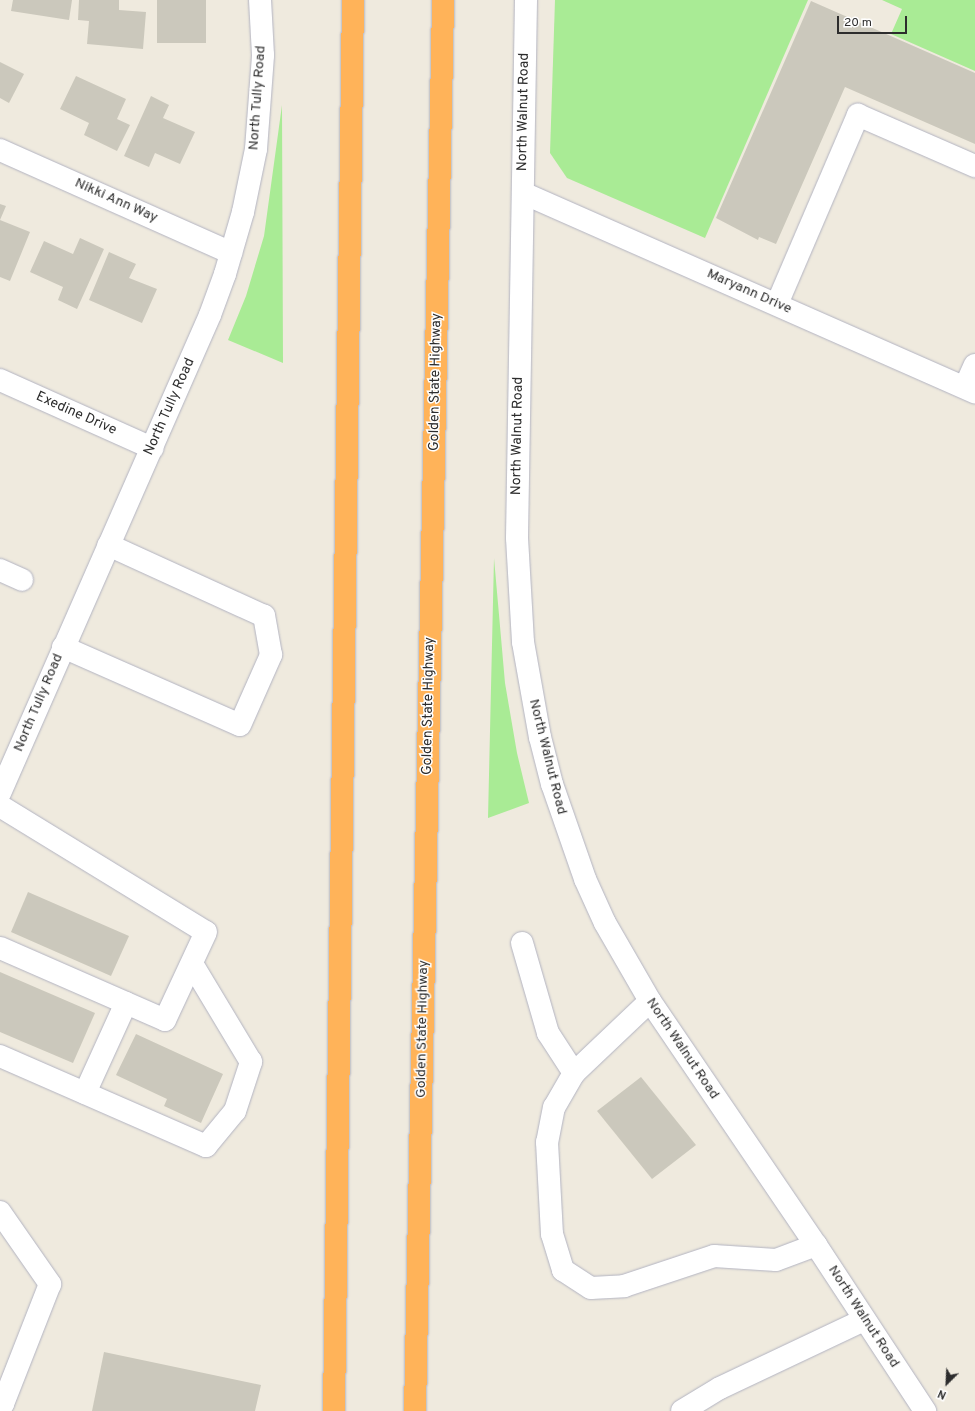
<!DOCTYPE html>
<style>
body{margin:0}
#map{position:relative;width:975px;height:1411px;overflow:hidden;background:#efeade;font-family:Overpass,sans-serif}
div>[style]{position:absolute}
.green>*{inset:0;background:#a9eb95}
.building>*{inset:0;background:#cbc8bc}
.roads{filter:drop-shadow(0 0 1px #b2b3c1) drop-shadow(0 0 1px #b2b3c1)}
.minor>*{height:22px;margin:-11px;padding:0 11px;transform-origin:11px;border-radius:11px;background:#fff}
.highway>*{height:22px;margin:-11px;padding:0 11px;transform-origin:11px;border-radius:11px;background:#ffb359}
span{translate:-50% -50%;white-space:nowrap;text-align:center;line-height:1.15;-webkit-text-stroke:3px #fff;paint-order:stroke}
.street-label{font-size:14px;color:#2d2d2d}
.north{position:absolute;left:927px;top:1363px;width:40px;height:40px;-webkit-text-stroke:3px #fff;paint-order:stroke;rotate:204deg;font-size:11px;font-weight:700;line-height:16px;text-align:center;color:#2d2d2d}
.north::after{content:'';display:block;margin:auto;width:14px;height:18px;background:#2d2d2d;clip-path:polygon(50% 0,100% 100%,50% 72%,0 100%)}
.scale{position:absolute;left:837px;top:16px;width:70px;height:18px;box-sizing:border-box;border:2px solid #2d2d2d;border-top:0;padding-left:5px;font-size:12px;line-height:14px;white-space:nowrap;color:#2d2d2d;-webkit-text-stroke:3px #fff;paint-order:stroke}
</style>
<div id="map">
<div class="green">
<div style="clip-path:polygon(555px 0,808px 0,705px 238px,567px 178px,550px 153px)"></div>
<div style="clip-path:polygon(882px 0,975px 0,975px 71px,891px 34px,902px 9px)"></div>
<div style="clip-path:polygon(282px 105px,283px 363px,228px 340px,246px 296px,264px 236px)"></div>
<div style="clip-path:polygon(494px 558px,505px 683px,517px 753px,529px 803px,488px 818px)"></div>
</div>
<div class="building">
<div style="clip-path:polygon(13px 0,72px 0,69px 20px,11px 11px)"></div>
<div style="clip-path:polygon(79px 0,119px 0,119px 10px,146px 12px,143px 49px,87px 44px,89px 21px,78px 20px)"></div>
<div style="clip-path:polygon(157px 0,206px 0,206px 43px,157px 43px)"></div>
<div style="clip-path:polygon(811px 1px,975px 73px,975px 144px,845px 87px,776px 244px,759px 237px,758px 240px,716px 218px)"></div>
<div style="clip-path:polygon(0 62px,24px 74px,9px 103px,0 98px)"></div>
<div style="clip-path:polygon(76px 76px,126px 99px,117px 119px,130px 125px,117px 151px,84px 135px,89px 123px,60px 109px)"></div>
<div style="clip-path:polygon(151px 96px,169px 105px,163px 118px,195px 132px,180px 164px,155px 153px,149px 167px,124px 156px)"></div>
<div style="clip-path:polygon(0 204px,6px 206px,0 220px,30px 232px,10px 281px,0 277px)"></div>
<div style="clip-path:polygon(80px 238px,104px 249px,77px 309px,58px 300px,63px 287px,30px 272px,44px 241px,73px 254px)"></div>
<div style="clip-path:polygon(109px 252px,136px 264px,129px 278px,157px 289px,142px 323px,89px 300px)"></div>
<div style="clip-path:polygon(28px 892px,129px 936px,111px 976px,11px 932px)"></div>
<div style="clip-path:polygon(0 972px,95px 1013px,73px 1063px,0 1032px)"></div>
<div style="clip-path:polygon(136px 1034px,223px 1074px,201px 1123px,164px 1106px,167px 1099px,116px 1075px)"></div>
<div style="clip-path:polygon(641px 1077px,696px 1145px,652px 1179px,597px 1111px)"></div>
<div style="clip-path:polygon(104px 1352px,261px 1385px,255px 1411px,92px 1411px)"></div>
</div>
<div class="roads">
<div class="minor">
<div style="left:526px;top:0;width:538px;rotate:90.96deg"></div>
<div style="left:517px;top:538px;width:104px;rotate:86.7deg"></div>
<div style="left:523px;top:642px;width:97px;rotate:79.9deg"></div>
<div style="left:540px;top:737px;width:49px;rotate:75.7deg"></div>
<div style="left:552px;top:784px;width:101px;rotate:70.8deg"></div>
<div style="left:585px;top:879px;width:48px;rotate:65.6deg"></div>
<div style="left:605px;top:923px;width:90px;rotate:60deg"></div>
<div style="left:650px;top:1001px;width:295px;rotate:55.8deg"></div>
<div style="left:816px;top:1245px;width:199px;rotate:56.7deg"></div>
<div style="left:0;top:150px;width:253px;rotate:24deg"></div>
<div style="left:523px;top:193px;width:494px;rotate:23.8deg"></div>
<div style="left:777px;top:304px;width:206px;rotate:-66.8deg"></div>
<div style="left:858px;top:115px;width:128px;rotate:23.6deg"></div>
<div style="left:0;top:380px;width:167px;rotate:24.1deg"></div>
<div style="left:965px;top:387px;width:24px;rotate:-66deg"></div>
<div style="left:0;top:570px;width:24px;rotate:24deg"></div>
<div style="left:63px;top:647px;width:193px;rotate:23.8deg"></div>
<div style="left:240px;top:725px;width:77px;rotate:-66.1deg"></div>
<div style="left:271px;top:655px;width:40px;rotate:-100deg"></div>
<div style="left:264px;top:616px;width:171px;rotate:-155.5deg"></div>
<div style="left:0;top:793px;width:522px;rotate:-66.28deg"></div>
<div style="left:210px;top:315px;width:44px;rotate:-69.9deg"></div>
<div style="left:225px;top:274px;width:65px;rotate:-73.8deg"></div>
<div style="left:243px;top:212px;width:64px;rotate:-78.3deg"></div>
<div style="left:256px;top:149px;width:94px;rotate:-85.7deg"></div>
<div style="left:263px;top:55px;width:55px;rotate:-93.1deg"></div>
<div style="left:0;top:806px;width:241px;rotate:31.5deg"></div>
<div style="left:206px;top:932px;width:97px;rotate:115deg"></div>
<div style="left:165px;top:1020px;width:180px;rotate:-156.4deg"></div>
<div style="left:522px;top:943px;width:94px;rotate:73.9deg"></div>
<div style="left:548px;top:1033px;width:48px;rotate:57deg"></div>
<div style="left:650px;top:1001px;width:105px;rotate:136.5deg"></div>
<div style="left:574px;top:1073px;width:39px;rotate:120deg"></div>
<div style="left:554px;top:1107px;width:36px;rotate:101deg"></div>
<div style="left:547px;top:1142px;width:92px;rotate:86.9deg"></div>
<div style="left:552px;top:1234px;width:38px;rotate:73deg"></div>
<div style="left:563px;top:1270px;width:33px;rotate:33deg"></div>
<div style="left:591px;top:1288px;width:33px;rotate:-3deg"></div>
<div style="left:624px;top:1286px;width:95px;rotate:-18.4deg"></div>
<div style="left:714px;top:1256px;width:62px;rotate:3.7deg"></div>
<div style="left:776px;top:1260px;width:43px;rotate:-20.6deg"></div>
<div style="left:0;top:1056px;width:225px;rotate:23.6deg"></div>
<div style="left:206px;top:1146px;width:45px;rotate:-50.4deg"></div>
<div style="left:235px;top:1111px;width:52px;rotate:-71.9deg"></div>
<div style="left:251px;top:1062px;width:114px;rotate:-121deg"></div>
<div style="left:85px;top:1093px;width:99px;rotate:-65.5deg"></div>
<div style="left:0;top:1212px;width:88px;rotate:55.2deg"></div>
<div style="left:50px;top:1284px;width:129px;rotate:111.4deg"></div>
<div style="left:3px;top:1404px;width:3px;rotate:180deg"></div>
<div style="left:682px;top:1411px;width:44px;rotate:-31.2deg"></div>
<div style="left:720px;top:1388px;width:159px;rotate:-25.3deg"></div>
</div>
<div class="highway">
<div style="left:334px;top:1411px;width:1411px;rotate:-89.23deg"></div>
<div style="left:415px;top:1411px;width:1411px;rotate:-88.86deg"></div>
</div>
</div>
<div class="street-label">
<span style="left:258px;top:98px;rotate:-86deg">North Tully Road</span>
<span style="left:524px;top:112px;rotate:-89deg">North Walnut Road</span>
<span style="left:116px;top:201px;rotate:24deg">Nikki Ann Way</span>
<span style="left:749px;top:292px;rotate:24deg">Maryann Drive</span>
<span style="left:436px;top:382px;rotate:-89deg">Golden State Highway</span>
<span style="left:170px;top:407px;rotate:-66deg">North Tully Road</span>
<span style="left:76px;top:414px;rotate:24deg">Exedine Drive</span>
<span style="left:518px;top:436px;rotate:-89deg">North Walnut Road</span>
<span style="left:39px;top:703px;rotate:-67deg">North Tully Road</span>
<span style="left:429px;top:706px;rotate:-89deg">Golden State Highway</span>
<span style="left:547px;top:757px;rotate:76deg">North Walnut Road</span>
<span style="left:423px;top:1029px;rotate:-89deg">Golden State Highway</span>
<span style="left:682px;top:1049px;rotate:56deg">North Walnut Road</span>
<span style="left:863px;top:1317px;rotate:57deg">North Walnut Road</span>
</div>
<div class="north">N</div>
<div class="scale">20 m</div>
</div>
